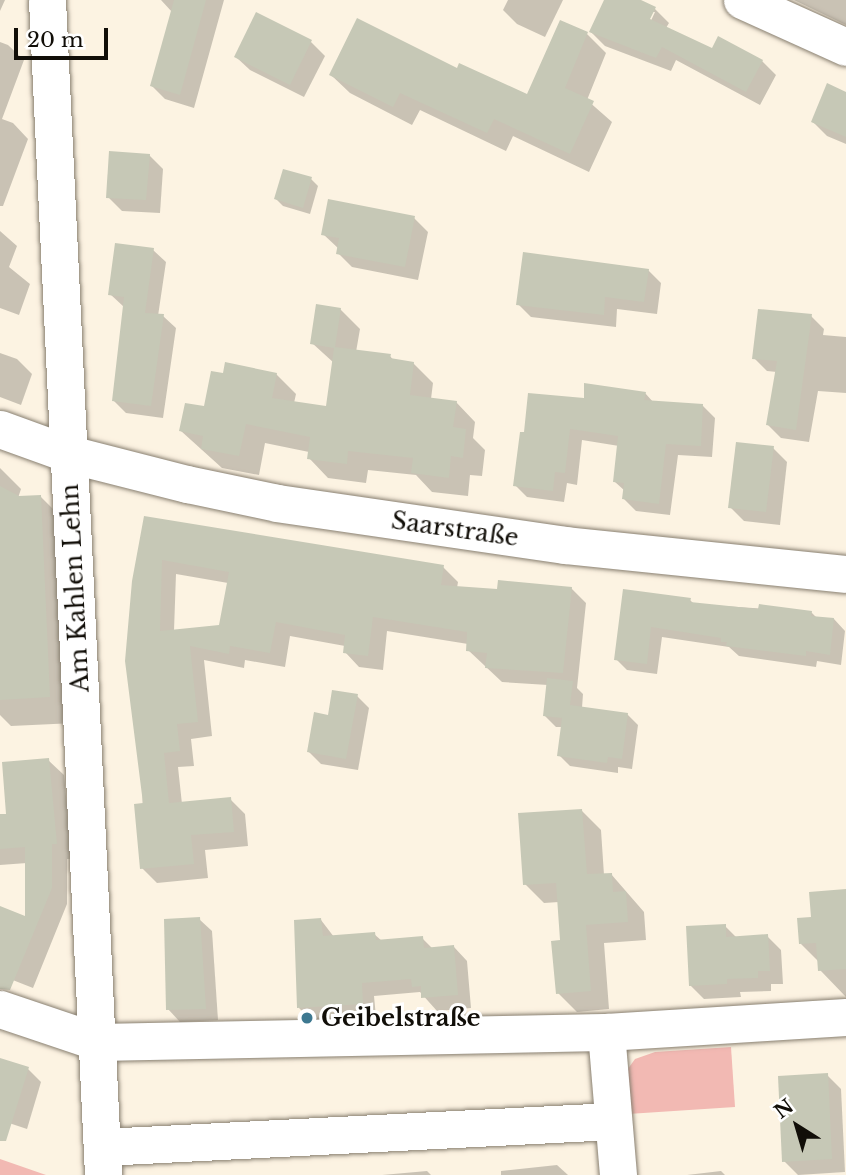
<!DOCTYPE html>
<meta charset="utf-8">
<style>
body{margin:0}
#map{position:relative;width:846px;height:1175px;overflow:hidden;background:#fcf3e2;font-family:"Libre Baskerville",serif}
div>[style]{position:absolute}
.green>*{inset:0;background:#f2b9b3}
.shadow>*{inset:0;background:#0003}
.building>*{inset:0;background:#c6c8b6}
.roads{filter:drop-shadow(0 0 2px #887f70) drop-shadow(0 0 2px #887f70)}
.minor>*{height:37px;margin:-18.5px;padding:0 18.5px;transform-origin:18.5px;border-radius:18.5px;background:#fff}
.dots>*{width:19px;height:19px;translate:-50% -50%;box-sizing:border-box;border:4px solid #fff;border-radius:50%}
span{translate:-50% -50%;white-space:nowrap;text-align:center;line-height:1.15;-webkit-text-stroke:6px #fff;paint-order:stroke}
.street-label{font-size:24px;color:#110e08}
.poi-label{font-size:24px;color:#110e08;font-weight:700}
.left{translate:0 -50%;text-align:left}
.north{position:absolute;left:762px;top:1091px;width:70px;height:70px;-webkit-text-stroke:5px #fff;paint-order:stroke;rotate:323deg;font-size:19px;font-weight:700;line-height:28px;text-align:center;color:#110e08}
.north::after{content:'';display:block;margin:auto;width:24px;height:32px;background:#110e08;clip-path:polygon(50% 0,100% 100%,50% 72%,0 100%)}
.scale{position:absolute;left:14px;top:28px;width:94px;height:32px;box-sizing:border-box;border:4px solid #110e08;border-top:0;padding-left:9px;font-size:21px;line-height:24px;white-space:nowrap;color:#110e08;-webkit-text-stroke:5px #fff;paint-order:stroke}
</style>
<div id="map">
<div class="green">
<div style="clip-path:polygon(731px 1047px,735px 1107px,628px 1114px,625px 1073px,635px 1059px,655px 1052px)"></div>
<div style="clip-path:polygon(0 1159px,46px 1175px,0 1175px)"></div>
</div>
<div class="shadow">
<div style="clip-path:polygon(0 0,5px 0,0 11px)"></div>
<div style="clip-path:polygon(161px 0,224px 0,194px 108px,165px 99px,151px 85px,172px 12px)"></div>
<div style="clip-path:polygon(508px 0,563px 0,545px 37px,517px 24px,503px 10px)"></div>
<div style="clip-path:polygon(evenodd,606px 0,636px 0,655px 9px,669px 23px,666px 28px,713px 50px,762px 61px,776px 75px,760px 105px,676px 60px,671px 71px,605px 46px,591px 32px,606px 0,651px 12px,655px 12px,648px 27px,651px 12px)"></div>
<div style="clip-path:polygon(794px 0,846px 0,846px 25px)"></div>
<div style="clip-path:polygon(561px 22px,587px 34px,606px 53px,587px 100px,612px 122px,589px 172px,513px 136px,506px 151px,420px 110px,412px 125px,350px 93px,331px 75px,457px 70px,527px 97px)"></div>
<div style="clip-path:polygon(0 42px,8px 45px,24px 60px,2px 119px,13px 123px,28px 139px,3px 206px,0 206px)"></div>
<div style="clip-path:polygon(311px 42px,325px 56px,304px 97px,250px 70px,236px 57px)"></div>
<div style="clip-path:polygon(846px 94px,846px 144px,827px 136px,813px 122px)"></div>
<div style="clip-path:polygon(149px 155px,163px 169px,160px 213px,122px 211px,108px 197px)"></div>
<div style="clip-path:polygon(311px 179px,318px 186px,310px 214px,283px 206px,276px 199px)"></div>
<div style="clip-path:polygon(414px 218px,428px 232px,418px 280px,352px 267px,338px 253px,339px 249px,323px 234px)"></div>
<div style="clip-path:polygon(0 231px,17px 246px,9px 267px,30px 284px,19px 315px,0 308px)"></div>
<div style="clip-path:polygon(153px 250px,166px 262px,158px 316px,163px 316px,176px 328px,163px 418px,126px 413px,113px 400px,124px 307px,110px 294px)"></div>
<div style="clip-path:polygon(648px 270px,661px 283px,657px 314px,617px 309px,616px 327px,531px 317px,518px 304px)"></div>
<div style="clip-path:polygon(340px 309px,360px 329px,356px 352px,390px 356px,394px 361px,413px 363px,433px 383px,431px 399px,456px 402px,475px 422px,473px 438px,485px 450px,482px 476px,470px 475px,468px 496px,432px 492px,416px 475px,368px 470px,366px 483px,328px 478px,309px 458px,309px 452px,265px 443px,259px 475px,222px 468px,181px 431px,205px 408px,276px 374px,296px 394px,294px 403px,327px 408px,334px 363px,312px 343px)"></div>
<div style="clip-path:polygon(811px 316px,824px 329px,823px 335px,846px 337px,846px 393px,818px 391px,809px 442px,781px 438px,768px 425px,777px 372px,767px 371px,754px 358px)"></div>
<div style="clip-path:polygon(0 353px,17px 359px,32px 374px,21px 405px,0 397px)"></div>
<div style="clip-path:polygon(645px 393px,654px 403px,703px 406px,715px 418px,712px 457px,678px 455px,670px 515px,636px 511px,624px 499px,625px 491px,615px 482px,619px 446px,582px 440px,577px 485px,567px 483px,564px 502px,527px 497px,515px 485px,585px 400px)"></div>
<div style="clip-path:polygon(773px 448px,787px 462px,780px 525px,744px 521px,730px 507px)"></div>
<div style="clip-path:polygon(0 468px,21px 489px,18px 498px,40px 496px,66px 522px,75px 723px,11px 726px,0 715px)"></div>
<div style="clip-path:polygon(evenodd,145px 518px,443px 567px,458px 582px,457px 588px,499px 591px,571px 588px,586px 603px,577px 688px,583px 694px,582px 708px,627px 714px,638px 725px,632px 769px,618px 767px,618px 773px,570px 766px,559px 755px,562px 727px,556px 727px,545px 716px,548px 685px,502px 682px,468px 650px,468px 644px,387px 631px,383px 670px,359px 667px,345px 652px,345px 646px,290px 636px,285px 667px,245px 660px,244px 668px,204px 660px,212px 736px,191px 739px,194px 766px,178px 767px,182px 804px,230px 799px,245px 814px,248px 846px,205px 850px,208px 878px,157px 883px,142px 868px,145px 518px,176px 574px,228px 583px,220px 626px,174px 631px,176px 574px)"></div>
<div style="clip-path:polygon(625px 591px,690px 600px,694px 604px,811px 612px,817px 618px,834px 619px,845px 631px,841px 665px,817px 661px,816px 667px,739px 656px,729px 647px,662px 637px,657px 674px,627px 670px,616px 659px)"></div>
<div style="clip-path:polygon(357px 696px,369px 708px,358px 770px,321px 764px,309px 752px,329px 717px)"></div>
<div style="clip-path:polygon(48px 760px,64px 775px,72px 859px,67px 859px,67px 904px,33px 988px,0 975px,0 908px,27px 919px,27px 863px,0 865px,0 816px,8px 815px)"></div>
<div style="clip-path:polygon(582px 811px,601px 830px,604px 875px,611px 874px,644px 912px,646px 940px,604px 943px,609px 1009px,577px 1012px,558px 993px,562px 942px,559px 902px,544px 903px,525px 884px)"></div>
<div style="clip-path:polygon(846px 891px,846px 997px,820px 970px,819px 962px,801px 944px,813px 918px)"></div>
<div style="clip-path:polygon(199px 919px,212px 931px,218px 1020px,180px 1022px,168px 1009px)"></div>
<div style="clip-path:polygon(321px 920px,334px 937px,374px 934px,382px 941px,422px 938px,433px 949px,454px 947px,467px 961px,471px 1008px,437px 1011px,420px 992px,374px 996px,376px 1017px,312px 1021px,299px 1008px)"></div>
<div style="clip-path:polygon(725px 926px,737px 938px,767px 936px,781px 950px,783px 984px,771px 984px,771px 991px,740px 992px,741px 997px,704px 999px,690px 985px)"></div>
<div style="clip-path:polygon(0 1060px,28px 1069px,41px 1082px,27px 1129px,0 1120px)"></div>
<div style="clip-path:polygon(827px 1075px,841px 1089px,845px 1172px,798px 1175px,784px 1161px)"></div>
<div style="clip-path:polygon(557px 1165px,568px 1175px,501px 1175px,501px 1171px)"></div>
<div style="clip-path:polygon(427px 1171px,431px 1175px,382px 1175px)"></div>
<div style="clip-path:polygon(721px 1171px,725px 1175px,687px 1175px)"></div>
</div>
<div class="building">
<div style="clip-path:polygon(174px 0,206px 0,180px 95px,150px 86px)"></div>
<div style="clip-path:polygon(604px 0,641px 0,656px 7px,650px 19px,712px 48px,718px 36px,763px 60px,746px 92px,662px 47px,656px 58px,589px 32px)"></div>
<div style="clip-path:polygon(256px 12px,312px 40px,290px 85px,234px 57px)"></div>
<div style="clip-path:polygon(357px 18px,457px 68px,459px 63px,527px 94px,560px 20px,588px 32px,565px 88px,594px 101px,570px 154px,494px 119px,487px 133px,400px 93px,393px 107px,329px 75px)"></div>
<div style="clip-path:polygon(827px 83px,846px 92px,846px 137px,811px 122px)"></div>
<div style="clip-path:polygon(109px 151px,150px 154px,146px 200px,106px 198px)"></div>
<div style="clip-path:polygon(283px 169px,312px 177px,303px 208px,274px 199px)"></div>
<div style="clip-path:polygon(328px 199px,415px 216px,405px 267px,336px 254px,339px 238px,321px 235px)"></div>
<div style="clip-path:polygon(115px 243px,154px 248px,145px 313px,164px 314px,151px 406px,112px 401px,124px 297px,108px 295px)"></div>
<div style="clip-path:polygon(523px 252px,649px 269px,644px 302px,605px 297px,604px 315px,516px 305px)"></div>
<div style="clip-path:polygon(316px 304px,341px 308px,335px 347px,391px 354px,390px 358px,414px 362px,410px 395px,457px 401px,453px 427px,466px 429px,463px 458px,451px 456px,449px 478px,411px 473px,413px 458px,348px 451px,347px 464px,307px 459px,310px 437px,246px 424px,239px 456px,201px 449px,203px 436px,179px 431px,185px 403px,204px 406px,211px 371px,223px 373px,225px 362px,277px 373px,272px 398px,326px 406px,334px 348px,310px 344px)"></div>
<div style="clip-path:polygon(758px 309px,812px 314px,796px 430px,766px 425px,777px 361px,752px 359px)"></div>
<div style="clip-path:polygon(584px 383px,646px 392px,644px 400px,703px 404px,701px 446px,666px 444px,659px 504px,622px 499px,624px 483px,613px 482px,618px 436px,570px 429px,565px 473px,555px 472px,553px 491px,513px 486px,520px 432px,524px 432px,528px 393px,584px 398px)"></div>
<div style="clip-path:polygon(736px 442px,774px 446px,766px 512px,728px 508px)"></div>
<div style="clip-path:polygon(0 486px,19px 496px,41px 495px,50px 697px,0 700px)"></div>
<div style="clip-path:polygon(evenodd,144px 516px,444px 565px,441px 585px,497px 589px,498px 580px,572px 587px,563px 673px,485px 668px,487px 653px,466px 651px,467px 632px,373px 617px,368px 656px,343px 653px,345px 635px,276px 622px,270px 653px,230px 646px,229px 654px,190px 646px,198px 722px,177px 724px,180px 751px,164px 753px,169px 803px,231px 797px,234px 832px,191px 835px,194px 864px,140px 869px,134px 804px,143px 803px,125px 661px,132px 581px,144px 516px,162px 560px,229px 572px,219px 625px,160px 631px,162px 560px)"></div>
<div style="clip-path:polygon(623px 589px,691px 598px,690px 602px,758px 609px,759px 604px,812px 611px,811px 616px,834px 618px,830px 655px,806px 651px,806px 656px,726px 646px,727px 642px,721px 642px,721px 638px,651px 627px,647px 664px,614px 660px)"></div>
<div style="clip-path:polygon(547px 678px,573px 681px,570px 705px,628px 713px,622px 759px,608px 757px,607px 763px,557px 756px,562px 718px,543px 716px)"></div>
<div style="clip-path:polygon(332px 690px,358px 694px,346px 759px,307px 752px,314px 712px,328px 715px)"></div>
<div style="clip-path:polygon(49px 758px,57px 844px,52px 844px,52px 888px,10px 990px,0 989px,0 906px,25px 916px,25px 847px,0 849px,0 814px,6px 814px,2px 762px)"></div>
<div style="clip-path:polygon(582px 809px,587px 874px,612px 873px,613px 892px,626px 891px,628px 922px,586px 925px,591px 991px,556px 994px,551px 941px,560px 940px,556px 883px,523px 885px,518px 813px)"></div>
<div style="clip-path:polygon(846px 889px,846px 969px,818px 971px,816px 943px,799px 944px,797px 918px,811px 917px,809px 892px)"></div>
<div style="clip-path:polygon(200px 917px,206px 1009px,166px 1010px,164px 919px)"></div>
<div style="clip-path:polygon(321px 918px,323px 936px,375px 932px,376px 940px,423px 936px,424px 948px,454px 945px,458px 995px,421px 998px,421px 986px,412px 987px,411px 979px,362px 983px,363px 1004px,297px 1008px,294px 920px)"></div>
<div style="clip-path:polygon(726px 924px,726px 937px,768px 934px,770px 971px,758px 971px,758px 978px,727px 979px,727px 984px,689px 986px,686px 926px)"></div>
<div style="clip-path:polygon(0 1058px,29px 1067px,6px 1141px,0 1141px)"></div>
<div style="clip-path:polygon(828px 1073px,832px 1159px,782px 1162px,778px 1076px)"></div>
</div>
<div class="roads">
<div class="minor">
<div style="left:47px;top:0;width:1176px;rotate:87.27deg"></div>
<div style="left:742px;top:0;width:114px;rotate:24.3deg"></div>
<div style="left:0;top:429px;width:73px;rotate:19.9deg"></div>
<div style="left:69px;top:454px;width:122px;rotate:14.3deg"></div>
<div style="left:187px;top:484px;width:92px;rotate:11.9deg"></div>
<div style="left:277px;top:503px;width:291px;rotate:8.3deg"></div>
<div style="left:565px;top:545px;width:282px;rotate:5.9deg"></div>
<div style="left:0;top:1009px;width:103px;rotate:18.6deg"></div>
<div style="left:98px;top:1042px;width:508px;rotate:-1.13deg"></div>
<div style="left:606px;top:1032px;width:240px;rotate:-3.6deg"></div>
<div style="left:606px;top:1032px;width:144px;rotate:85.2deg"></div>
<div style="left:103px;top:1147px;width:510px;rotate:-2.92deg"></div>
</div>
</div>
<div class="dots">
<div style="left:307px;top:1018px;background:#3d7890"></div>
</div>
<div class="street-label">
<span style="left:455px;top:529px;rotate:8deg">Saarstraße</span>
<span style="left:75px;top:588px;rotate:-93deg">Am Kahlen Lehn</span>
</div>
<div class="poi-label">
<span class="left" style="left:321px;top:1018px">Geibelstraße</span>
</div>
<div class="north">N</div>
<div class="scale">20 m</div>
</div>
